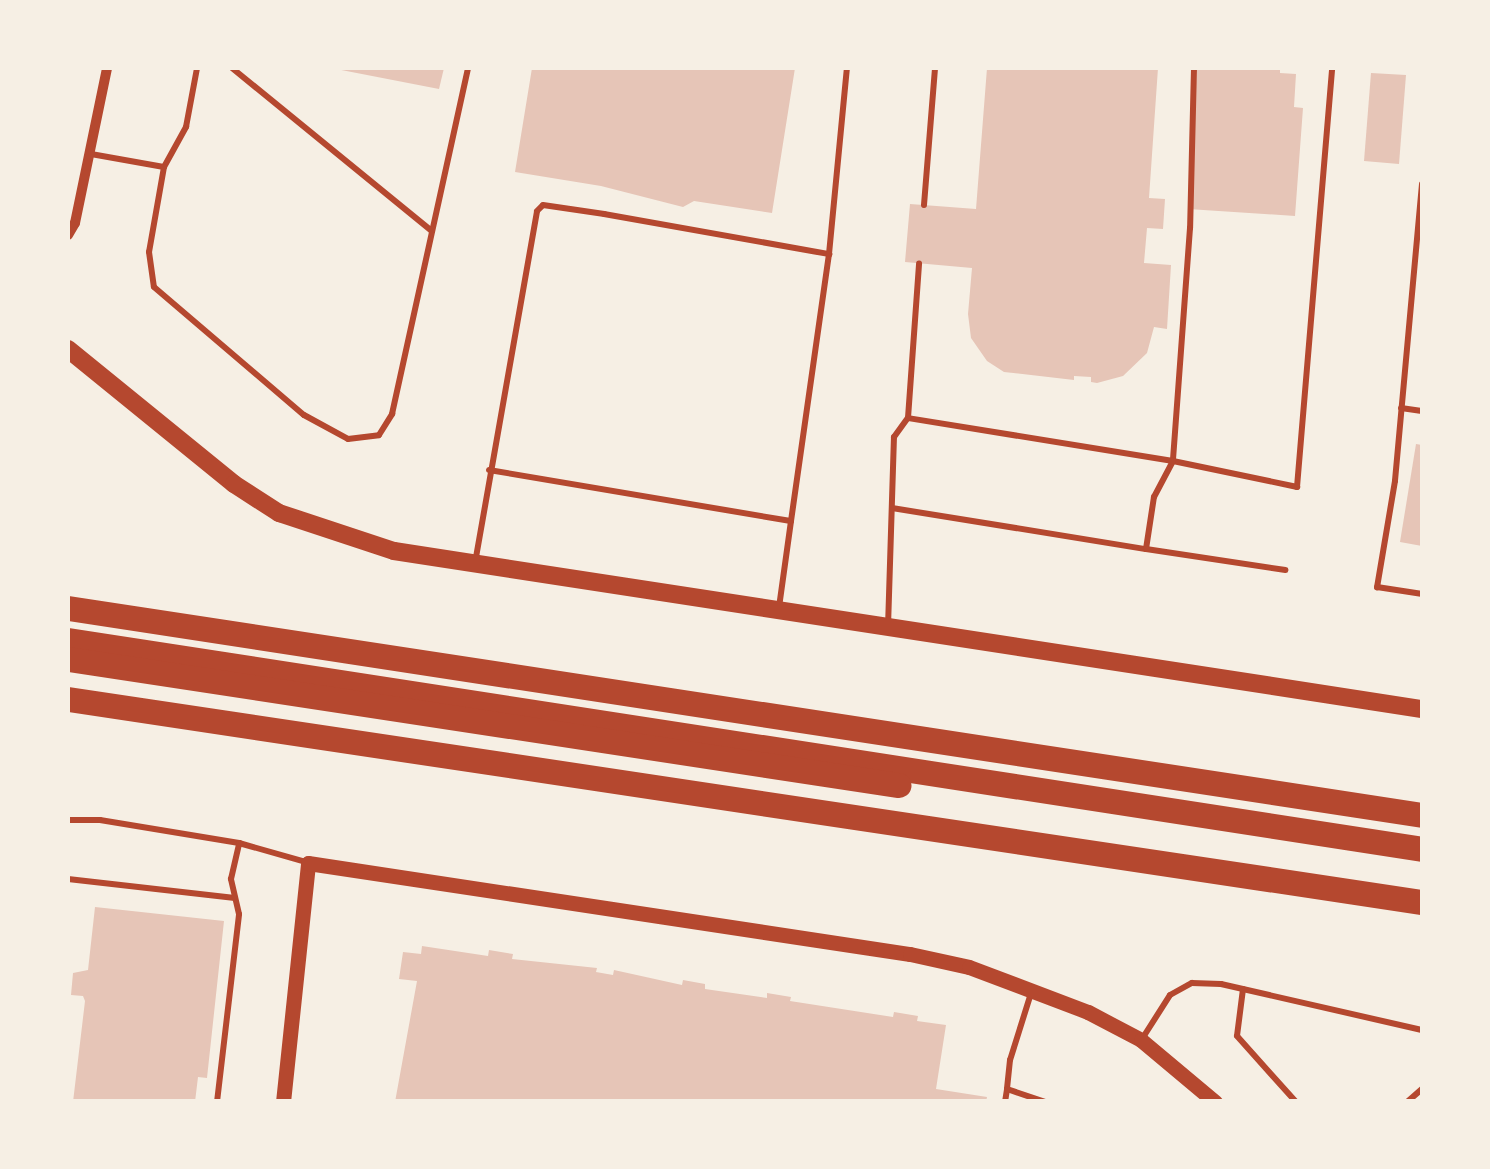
<!DOCTYPE html>
<style>
body{margin:0}
#map{position:relative;width:1490px;height:1169px;overflow:hidden;background:#f6efe4;font-family:"PT Sans Narrow",sans-serif}
div>[style]{position:absolute}
.building>*{inset:0;background:#e6c5b7}
.service>*{height:6px;margin:-3px;padding:0 3px;transform-origin:3px;border-radius:3px;background:#b5482f}
.minor>*{height:10px;margin:-5px;padding:0 5px;transform-origin:5px;border-radius:5px;background:#b5482f}
.tertiary>*{height:15px;margin:-7.5px;padding:0 7.5px;transform-origin:7.5px;border-radius:7.5px;background:#b5482f}
.secondary>*{height:18px;margin:-9px;padding:0 9px;transform-origin:9px;border-radius:9px;background:#b5482f}
.motorway>*{height:25px;margin:-12.5px;padding:0 12.5px;transform-origin:12.5px;border-radius:12.5px;background:#b5482f}
span{translate:-50% -50%;white-space:nowrap;text-align:center;line-height:1.15;-webkit-text-stroke:10px #f6efe4;paint-order:stroke}
.frame{position:absolute;inset:0;border:70px solid #f6efe4;pointer-events:none}
</style>
<div id="map">
<div class="building">
<div style="clip-path:polygon(331px 68px,444px 68px,439px 89px)"></div>
<div style="clip-path:polygon(532px 68px,795px 68px,772px 213px,694px 201px,683px 207px,601px 186px,515px 172px)"></div>
<div style="clip-path:polygon(987px 68px,1158px 68px,1149px 198px,1165px 199px,1163px 229px,1147px 228px,1144px 263px,1171px 265px,1167px 329px,1154px 327px,1147px 353px,1123px 376px,1097px 383px,1091px 382px,1091px 377px,1074px 376px,1074px 380px,1004px 372px,987px 361px,971px 338px,968px 314px,972px 268px,905px 262px,910px 204px,976px 209px)"></div>
<div style="clip-path:polygon(1197px 68px,1280px 68px,1280px 73px,1296px 74px,1294px 107px,1303px 108px,1295px 216px,1188px 209px)"></div>
<div style="clip-path:polygon(1371px 73px,1406px 75px,1399px 164px,1364px 161px)"></div>
<div style="clip-path:polygon(1416px 444px,1422px 445px,1422px 546px,1400px 542px)"></div>
<div style="clip-path:polygon(95px 907px,224px 921px,207px 1078px,198px 1077px,195px 1102px,73px 1102px,85px 1001px,83px 996px,71px 995px,73px 973px,88px 970px)"></div>
<div style="clip-path:polygon(422px 946px,488px 956px,489px 950px,513px 954px,512px 959px,597px 968px,596px 972px,613px 975px,614px 970px,682px 985px,683px 980px,705px 984px,705px 989px,767px 998px,767px 993px,791px 997px,790px 1001px,893px 1017px,894px 1012px,918px 1016px,917px 1021px,946px 1025px,936px 1089px,987px 1097px,986px 1102px,395px 1102px,417px 981px,399px 979px,403px 952px,421px 954px)"></div>
</div>
<div class="service">
<div style="left:232px;top:68px;width:258px;rotate:39.2deg"></div>
<div style="left:1194px;top:68px;width:160px;rotate:91.4deg"></div>
<div style="left:1190px;top:228px;width:234px;rotate:94.2deg"></div>
<div style="left:1173px;top:461px;width:127px;rotate:11.8deg"></div>
<div style="left:1297px;top:487px;width:420px;rotate:-85.2deg"></div>
<div style="left:91px;top:154px;width:74px;rotate:10.1deg"></div>
<div style="left:164px;top:167px;width:46px;rotate:-61.2deg"></div>
<div style="left:186px;top:127px;width:60px;rotate:-79.4deg"></div>
<div style="left:164px;top:167px;width:86px;rotate:100deg"></div>
<div style="left:149px;top:252px;width:35px;rotate:82deg"></div>
<div style="left:154px;top:287px;width:197px;rotate:40.5deg"></div>
<div style="left:304px;top:415px;width:50px;rotate:28.6deg"></div>
<div style="left:348px;top:439px;width:31px;rotate:-7deg"></div>
<div style="left:379px;top:435px;width:25px;rotate:-58deg"></div>
<div style="left:392px;top:414px;width:354px;rotate:-77.6deg"></div>
<div style="left:1422px;top:184px;width:298px;rotate:95.2deg"></div>
<div style="left:1395px;top:481px;width:108px;rotate:99.6deg"></div>
<div style="left:1377px;top:587px;width:46px;rotate:8.8deg"></div>
<div style="left:924px;top:205px;width:137px;rotate:-85.4deg"></div>
<div style="left:1401px;top:408px;width:21px;rotate:8deg"></div>
<div style="left:489px;top:470px;width:306px;rotate:9.6deg"></div>
<div style="left:791px;top:521px;width:88px;rotate:97.9deg"></div>
<div style="left:892px;top:508px;width:257px;rotate:9.2deg"></div>
<div style="left:1146px;top:549px;width:53px;rotate:-81.3deg"></div>
<div style="left:1154px;top:497px;width:41px;rotate:-62.2deg"></div>
<div style="left:1173px;top:461px;width:268px;rotate:-170.8deg"></div>
<div style="left:791px;top:521px;width:269px;rotate:-81.9deg"></div>
<div style="left:1146px;top:549px;width:141px;rotate:8.6deg"></div>
<div style="left:475px;top:563px;width:357px;rotate:-80deg"></div>
<div style="left:537px;top:211px;width:8px;rotate:-45deg"></div>
<div style="left:543px;top:205px;width:62px;rotate:8.4deg"></div>
<div style="left:604px;top:214px;width:229px;rotate:10.1deg"></div>
<div style="left:829px;top:254px;width:187px;rotate:-84.5deg"></div>
<div style="left:888px;top:627px;width:190px;rotate:-88.2deg"></div>
<div style="left:894px;top:437px;width:24px;rotate:-54deg"></div>
<div style="left:908px;top:418px;width:155px;rotate:-85.9deg"></div>
<div style="left:68px;top:820px;width:32px"></div>
<div style="left:100px;top:820px;width:141px;rotate:9.4deg"></div>
<div style="left:239px;top:843px;width:70px;rotate:15.8deg"></div>
<div style="left:68px;top:879px;width:168px;rotate:6.5deg"></div>
<div style="left:1243px;top:989px;width:47px;rotate:97.3deg"></div>
<div style="left:1237px;top:1036px;width:89px;rotate:48.2deg"></div>
<div style="left:1032px;top:990px;width:73px;rotate:107.4deg"></div>
<div style="left:1010px;top:1060px;width:29px;rotate:96deg"></div>
<div style="left:1007px;top:1089px;width:40px;rotate:18.9deg"></div>
<div style="left:1142px;top:1039px;width:52px;rotate:-57.5deg"></div>
<div style="left:1170px;top:995px;width:25px;rotate:-29deg"></div>
<div style="left:1192px;top:983px;width:29px;rotate:2deg"></div>
<div style="left:1221px;top:984px;width:206px;rotate:12.9deg"></div>
<div style="left:217px;top:1102px;width:189px;rotate:-83.3deg"></div>
<div style="left:239px;top:914px;width:36px;rotate:-103deg"></div>
<div style="left:231px;top:879px;width:37px;rotate:-77deg"></div>
<div style="left:1005px;top:1102px;width:13px;rotate:-81deg"></div>
<div style="left:1407px;top:1102px;width:20px;rotate:-41deg"></div>
</div>
<div class="minor">
<div style="left:68px;top:235px;width:14px;rotate:-60deg"></div>
<div style="left:75px;top:223px;width:158px;rotate:-78.3deg"></div>
</div>
<div class="tertiary">
<div style="left:283px;top:1102px;width:240px;rotate:-84deg"></div>
<div style="left:308px;top:863px;width:609px;rotate:8.6deg"></div>
<div style="left:910px;top:954px;width:60px;rotate:12.4deg"></div>
<div style="left:969px;top:967px;width:127px;rotate:20.7deg"></div>
<div style="left:1088px;top:1012px;width:60px;rotate:27.8deg"></div>
<div style="left:1141px;top:1040px;width:97px;rotate:40deg"></div>
</div>
<div class="secondary">
<div style="left:68px;top:349px;width:214px;rotate:39.1deg"></div>
<div style="left:234px;top:484px;width:54px;rotate:32.8deg"></div>
<div style="left:279px;top:513px;width:121px;rotate:18.3deg"></div>
<div style="left:394px;top:551px;width:1040px;rotate:8.74deg"></div>
</div>
<div class="motorway">
<div style="left:68px;top:608px;width:1370px;rotate:8.69deg"></div>
<div style="left:68px;top:640px;width:1370px;rotate:8.77deg"></div>
<div style="left:68px;top:659px;width:840px;rotate:8.63deg"></div>
<div style="left:68px;top:699px;width:1369px;rotate:8.53deg"></div>
</div>
<div class="frame"></div>
</div>
